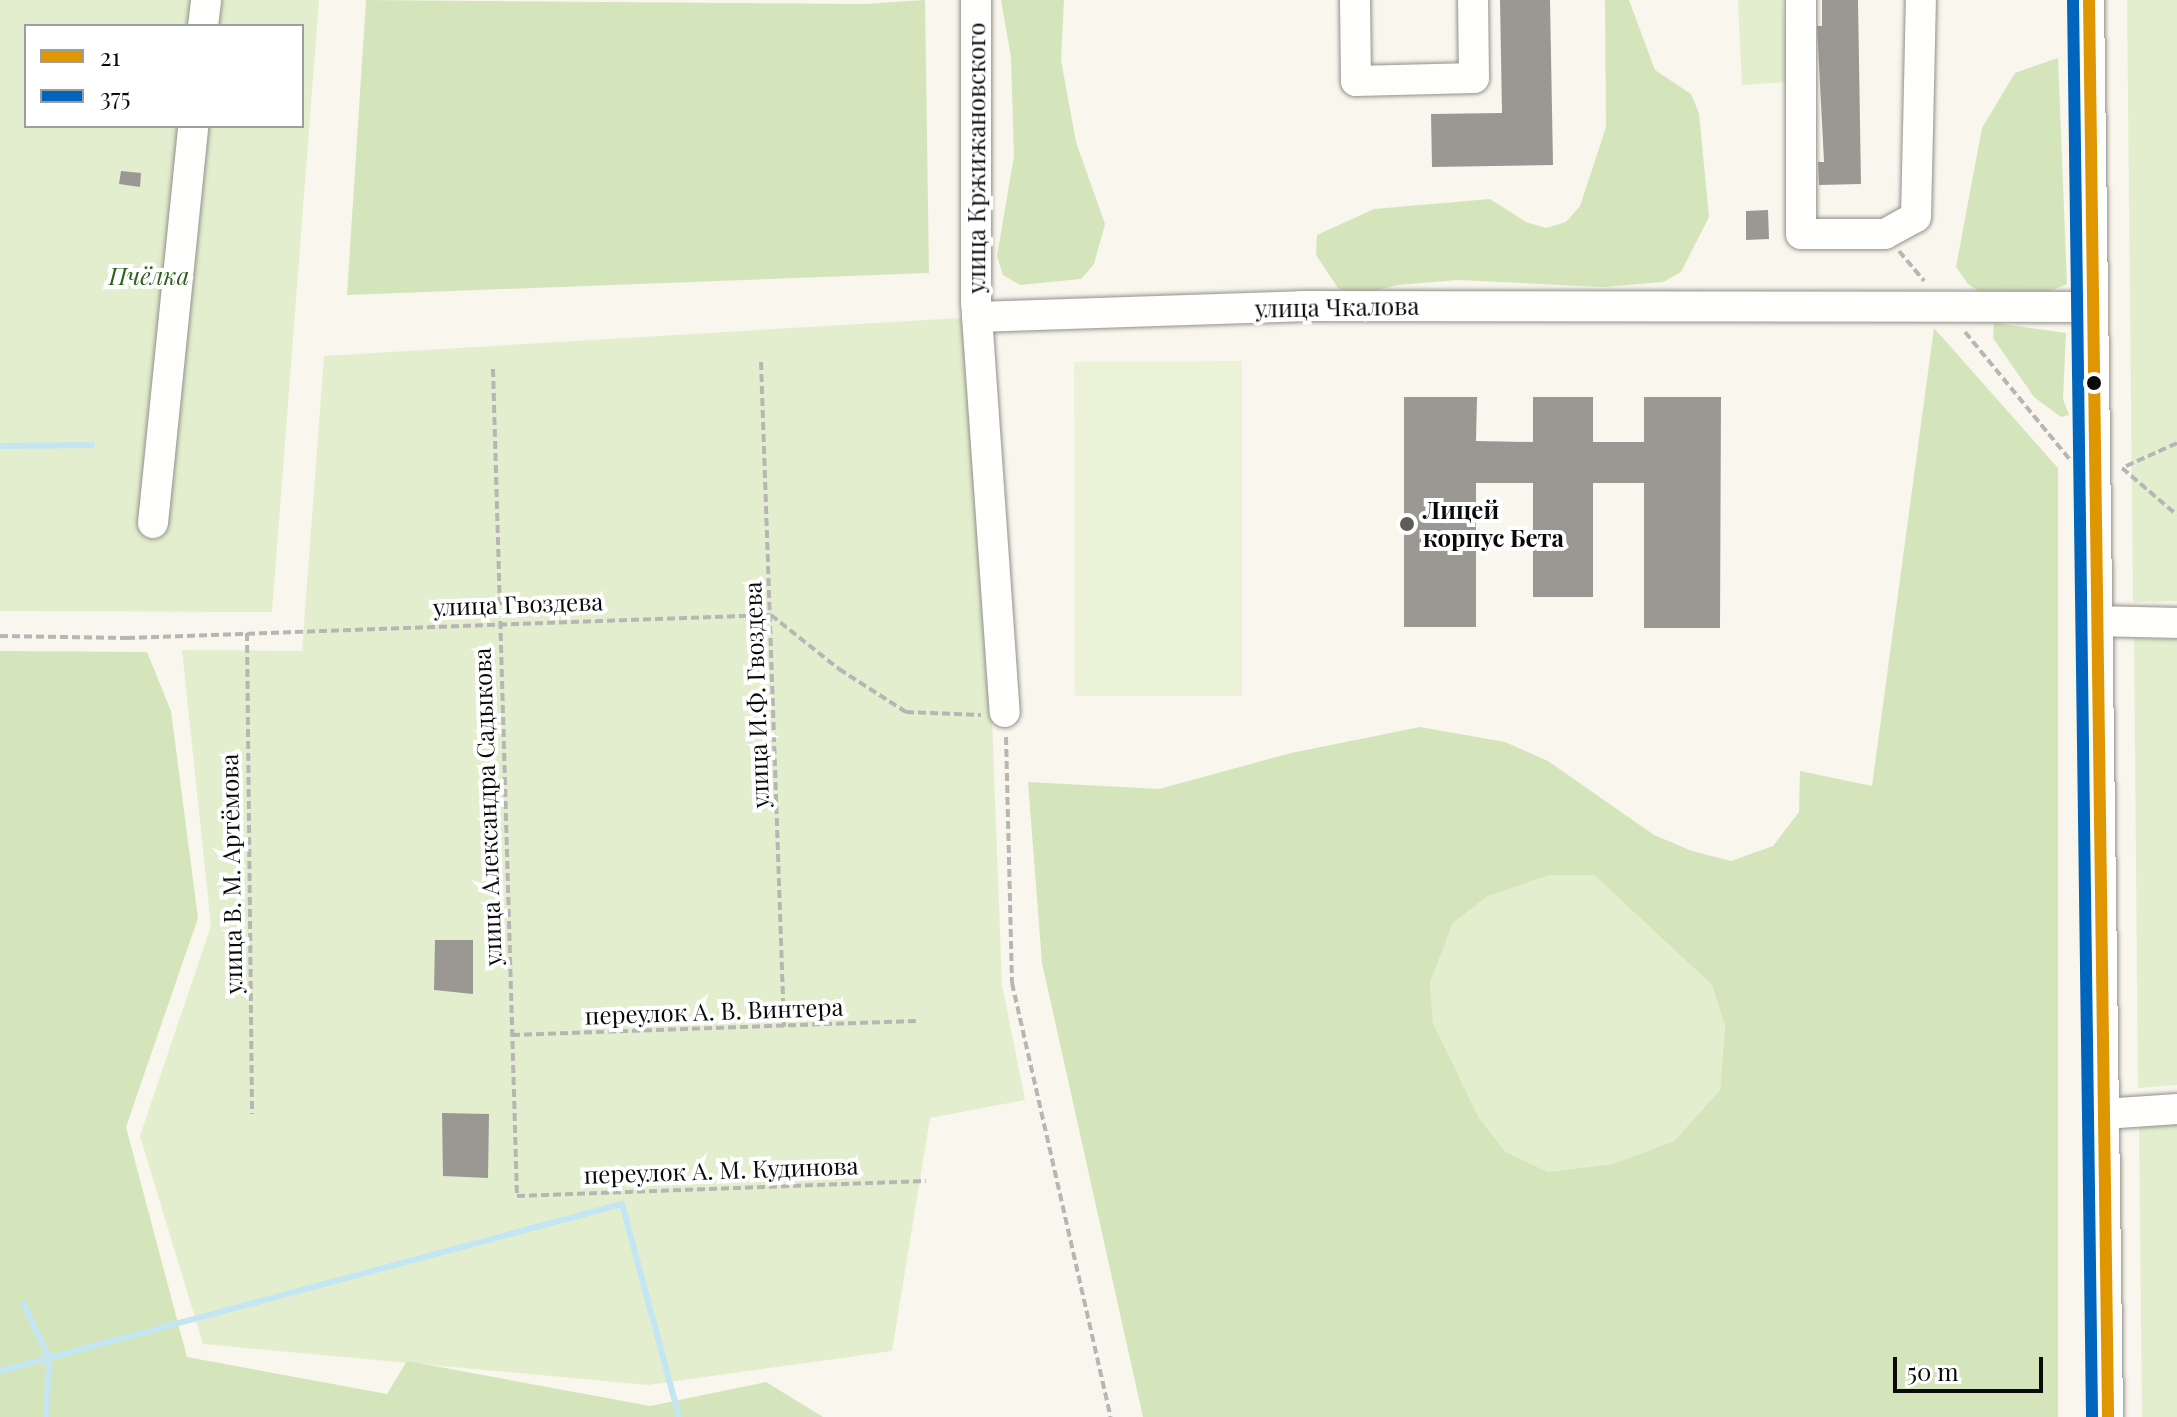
<!DOCTYPE html>
<meta charset="utf-8">
<style>
body{margin:0}
#map{position:relative;width:2177px;height:1417px;overflow:hidden;background:#f9f6ed;font-family:"Playfair Display",serif}
div>[style]{position:absolute}
.green>*{inset:0;background:#e3eece}
.forest>*{inset:0;background:#d4e5bc}
.pitch>*{inset:0;background:#ecf2d7}
.stream>*{height:6px;margin:-3px;padding:0 3px;transform-origin:3px;border-radius:3px;background:#c4e5f2}
.building>*{inset:0;background:#9b9894}
.path>*{height:4px;margin-top:-2px;transform-origin:0;background:repeating-linear-gradient(90deg,#b7b6b5 0 8px,transparent 0 12px)}
.roads{filter:drop-shadow(0 0 2px #92908c) drop-shadow(0 0 2px #92908c)}
.minor>*{height:30px;margin:-15px;padding:0 15px;transform-origin:15px;border-radius:15px;background:#fefefc}
.bus-1>*{height:12px;margin:-6px;padding:0 6px;transform-origin:6px;border-radius:6px;background:#df9601}
.bus-2>*{height:12px;margin:-6px;padding:0 6px;transform-origin:6px;border-radius:6px;background:#0065bd}
.dots>*{width:22px;height:22px;translate:-50% -50%;box-sizing:border-box;border:4px solid #fff;border-radius:50%}
span{translate:-50% -50%;white-space:nowrap;text-align:center;line-height:1.15;-webkit-text-stroke:8px #fff;paint-order:stroke}
.street-label{font-size:24px;color:#0a0a0a}
.park-label{font-size:24px;color:#2f5f1d;font-style:italic}
.poi-label{font-size:24px;color:#0a0a0a;font-weight:700}
.left{translate:0 -50%;text-align:left}
.legend{position:absolute;left:24px;top:24px;width:280px;height:104px;box-sizing:border-box;background:#fff;border:2px solid #9d9d9d;margin:0;padding:10px 14px;list-style:none;font-size:24px;color:#0a0a0a}
.legend li{display:flex;align-items:center;gap:16px;height:40px}
.legend b{width:40px;border:2px solid #9d9d9d}
.scale{position:absolute;left:1893px;top:1357px;width:150px;height:36px;box-sizing:border-box;border:4px solid #0a0a0a;border-top:0;padding-left:10px;font-size:24px;line-height:28px;white-space:nowrap;color:#0a0a0a;-webkit-text-stroke:6px #fff;paint-order:stroke}
</style>
<div id="map">
<div class="green">
<i style="clip-path:polygon(evenodd,0 0,319px 0,272px 612px,0 611px,0 0,26px 26px,302px 26px,302px 126px,26px 126px,26px 26px)"></i>
<i style="clip-path:polygon(1738px 0,1783px 0,1787px 82px,1742px 85px)"></i>
<i style="clip-path:polygon(2127px 0,2177px 0,2177px 601px,2133px 602px)"></i>
<i style="clip-path:polygon(977px 317px,1002px 985px,1025px 1100px,930px 1118px,892px 1351px,648px 1385px,203px 1344px,140px 1136px,211px 926px,182px 650px,302px 651px,324px 356px)"></i>
<i style="clip-path:polygon(2134px 638px,2177px 639px,2177px 1085px,2138px 1088px)"></i>
<i style="clip-path:polygon(1550px 875px,1594px 875px,1712px 985px,1725px 1026px,1720px 1090px,1674px 1141px,1613px 1164px,1548px 1172px,1506px 1152px,1479px 1118px,1433px 1023px,1430px 983px,1453px 923px,1488px 896px)"></i>
<i style="clip-path:polygon(2139px 1122px,2177px 1122px,2177px 1417px,2142px 1417px)"></i>
</div>
<div class="forest">
<i style="clip-path:polygon(366px 0,864px 4px,925px 0,929px 273px,347px 295px)"></i>
<i style="clip-path:polygon(1001px 0,1064px 0,1061px 60px,1076px 142px,1105px 224px,1094px 264px,1081px 279px,1020px 285px,1003px 275px,997px 256px,1014px 156px,1011px 57px)"></i>
<i style="clip-path:polygon(1605px 0,1629px 0,1655px 70px,1691px 94px,1699px 113px,1709px 217px,1681px 272px,1663px 282px,1603px 287px,1458px 280px,1398px 285px,1357px 295px,1338px 288px,1316px 255px,1317px 235px,1374px 209px,1490px 199px,1526px 222px,1546px 228px,1566px 222px,1580px 206px,1606px 127px)"></i>
<i style="clip-path:polygon(2058px 58px,2067px 284px,2048px 292px,1986px 296px,1968px 284px,1956px 267px,1982px 128px,2015px 73px)"></i>
<i style="clip-path:polygon(1994px 323px,2066px 333px,2063px 399px,2069px 415px,2061px 417px,2034px 397px,1993px 338px)"></i>
<i style="clip-path:polygon(evenodd,1934px 328px,2058px 468px,2058px 1417px,1143px 1417px,1042px 963px,1028px 782px,1159px 789px,1291px 753px,1420px 727px,1505px 742px,1548px 761px,1654px 835px,1692px 851px,1731px 861px,1773px 846px,1799px 812px,1800px 771px,1872px 786px,1934px 328px,1550px 875px,1594px 875px,1712px 985px,1725px 1026px,1720px 1090px,1674px 1141px,1613px 1164px,1548px 1172px,1506px 1152px,1479px 1118px,1433px 1023px,1430px 983px,1453px 923px,1488px 896px,1550px 875px)"></i>
<i style="clip-path:polygon(0 651px,147px 652px,171px 711px,198px 918px,126px 1127px,187px 1357px,387px 1394px,407px 1361px,650px 1406px,766px 1382px,823px 1417px,0 1417px)"></i>
</div>
<div class="pitch">
<i style="clip-path:polygon(1242px 361px,1242px 696px,1075px 696px,1074px 362px)"></i>
</div>
<div class="stream">
<i style="left:0;top:446px;width:92px;rotate:-0.6deg"></i>
<i style="left:23px;top:1303px;width:61px;rotate:64.7deg"></i>
<i style="left:49px;top:1358px;width:59px;rotate:92.9deg"></i>
<i style="left:0;top:1371px;width:644px;rotate:-15.03deg"></i>
<i style="left:622px;top:1204px;width:220px;rotate:75deg"></i>
</div>
<div class="building">
<i style="clip-path:polygon(1500px 0,1550px 0,1553px 165px,1432px 167px,1431px 114px,1502px 113px)"></i>
<i style="clip-path:polygon(1822px 0,1858px 0,1861px 184px,1819px 185px,1818px 162px,1824px 162px,1817px 26px,1822px 26px)"></i>
<i style="clip-path:polygon(121px 171px,141px 173px,140px 187px,119px 184px)"></i>
<i style="clip-path:polygon(1768px 210px,1769px 239px,1746px 240px,1746px 211px)"></i>
<i style="clip-path:polygon(1404px 397px,1477px 397px,1476px 441px,1533px 442px,1533px 397px,1593px 397px,1593px 442px,1644px 442px,1644px 397px,1721px 397px,1720px 628px,1644px 628px,1644px 483px,1593px 483px,1593px 597px,1533px 597px,1533px 483px,1476px 483px,1476px 627px,1404px 627px)"></i>
<i style="clip-path:polygon(435px 940px,473px 940px,473px 994px,434px 990px)"></i>
<i style="clip-path:polygon(442px 1113px,489px 1114px,488px 1178px,443px 1176px)"></i>
</div>
<div class="path">
<i style="left:1899px;top:251px;width:39px;rotate:50deg"></i>
<i style="left:1965px;top:332px;width:167px;rotate:50.6deg"></i>
<i style="left:761px;top:362px;width:665px;rotate:88.02deg"></i>
<i style="left:493px;top:369px;width:827px;rotate:88.34deg"></i>
<i style="left:517px;top:1196px;width:409px;rotate:-2.1deg"></i>
<i style="left:2177px;top:443px;width:60px;rotate:155.6deg"></i>
<i style="left:2122px;top:468px;width:72px;rotate:40.5deg"></i>
<i style="left:247px;top:633px;width:481px;rotate:89.4deg"></i>
<i style="left:0;top:636px;width:127px;rotate:0.9deg"></i>
<i style="left:127px;top:638px;width:644px;rotate:-2.05deg"></i>
<i style="left:771px;top:615px;width:87px;rotate:38.5deg"></i>
<i style="left:839px;top:669px;width:80px;rotate:32.7deg"></i>
<i style="left:906px;top:712px;width:75px;rotate:2.3deg"></i>
<i style="left:1006px;top:737px;width:246px;rotate:88.6deg"></i>
<i style="left:1012px;top:983px;width:445px;rotate:77.2deg"></i>
<i style="left:512px;top:1035px;width:404px;rotate:-2deg"></i>
</div>
<div class="roads">
<div class="minor">
<i style="left:976px;top:0;width:302px;rotate:90deg"></i>
<i style="left:976px;top:302px;width:411px;rotate:86deg"></i>
<i style="left:1355px;top:0;width:81px;rotate:89.3deg"></i>
<i style="left:1356px;top:81px;width:118px;rotate:-1.5deg"></i>
<i style="left:1474px;top:78px;width:78px;rotate:-90.7deg"></i>
<i style="left:1801px;top:0;width:234px;rotate:90deg"></i>
<i style="left:1801px;top:234px;width:84px"></i>
<i style="left:1885px;top:234px;width:35px;rotate:-29deg"></i>
<i style="left:1916px;top:217px;width:217px;rotate:-88.7deg"></i>
<i style="left:2089px;top:0;width:1417px;rotate:89.23deg"></i>
<i style="left:203px;top:26px;width:26px;rotate:-83deg"></i>
<i style="left:977px;top:317px;width:324px;rotate:-1.9deg"></i>
<i style="left:1301px;top:306px;width:792px;rotate:0.07deg"></i>
<i style="left:153px;top:523px;width:399px;rotate:-84.2deg"></i>
<i style="left:2097px;top:621px;width:80px;rotate:1.4deg"></i>
<i style="left:2104px;top:1114px;width:73px;rotate:-3.9deg"></i>
</div>
</div>
<div class="bus-1">
<i style="left:2089px;top:0;width:1417px;rotate:89.23deg"></i>
</div>
<div class="bus-2">
<i style="left:2073px;top:0;width:1417px;rotate:89.23deg"></i>
</div>
<div class="dots">
<i style="left:2094px;top:383px;background:#0a0a0a"></i>
<i style="left:1407px;top:524px;background:#5e5d59"></i>
</div>
<div class="street-label">
<span style="left:976px;top:158px;rotate:-90deg">улица Кржижановского</span>
<span style="left:1337px;top:307px;rotate:-1deg">улица Чкалова</span>
<span style="left:518px;top:604px;rotate:-2deg">улица Гвоздева</span>
<span style="left:756px;top:695px;rotate:-92deg">улица И.Ф. Гвоздева</span>
<span style="left:487px;top:807px;rotate:-92deg">улица Александра Садыкова</span>
<span style="left:231px;top:874px;rotate:-91deg">улица В. М. Артёмова</span>
<span style="left:714px;top:1011px;rotate:-2deg">переулок А. В. Винтера</span>
<span style="left:721px;top:1170px;rotate:-2deg">переулок А. М. Кудинова</span>
</div>
<div class="park-label">
<span style="left:149px;top:276px">Пчёлка</span>
</div>
<div class="poi-label">
<span class="left" style="left:1423px;top:524px">Лицей<br>корпус Бета</span>
</div>
<ul class="legend">
<li><b style="height:10px;background:#df9601"></b>21</li>
<li><b style="height:10px;background:#0065bd"></b>375</li>
</ul>
<div class="scale">50 m</div>
</div>
